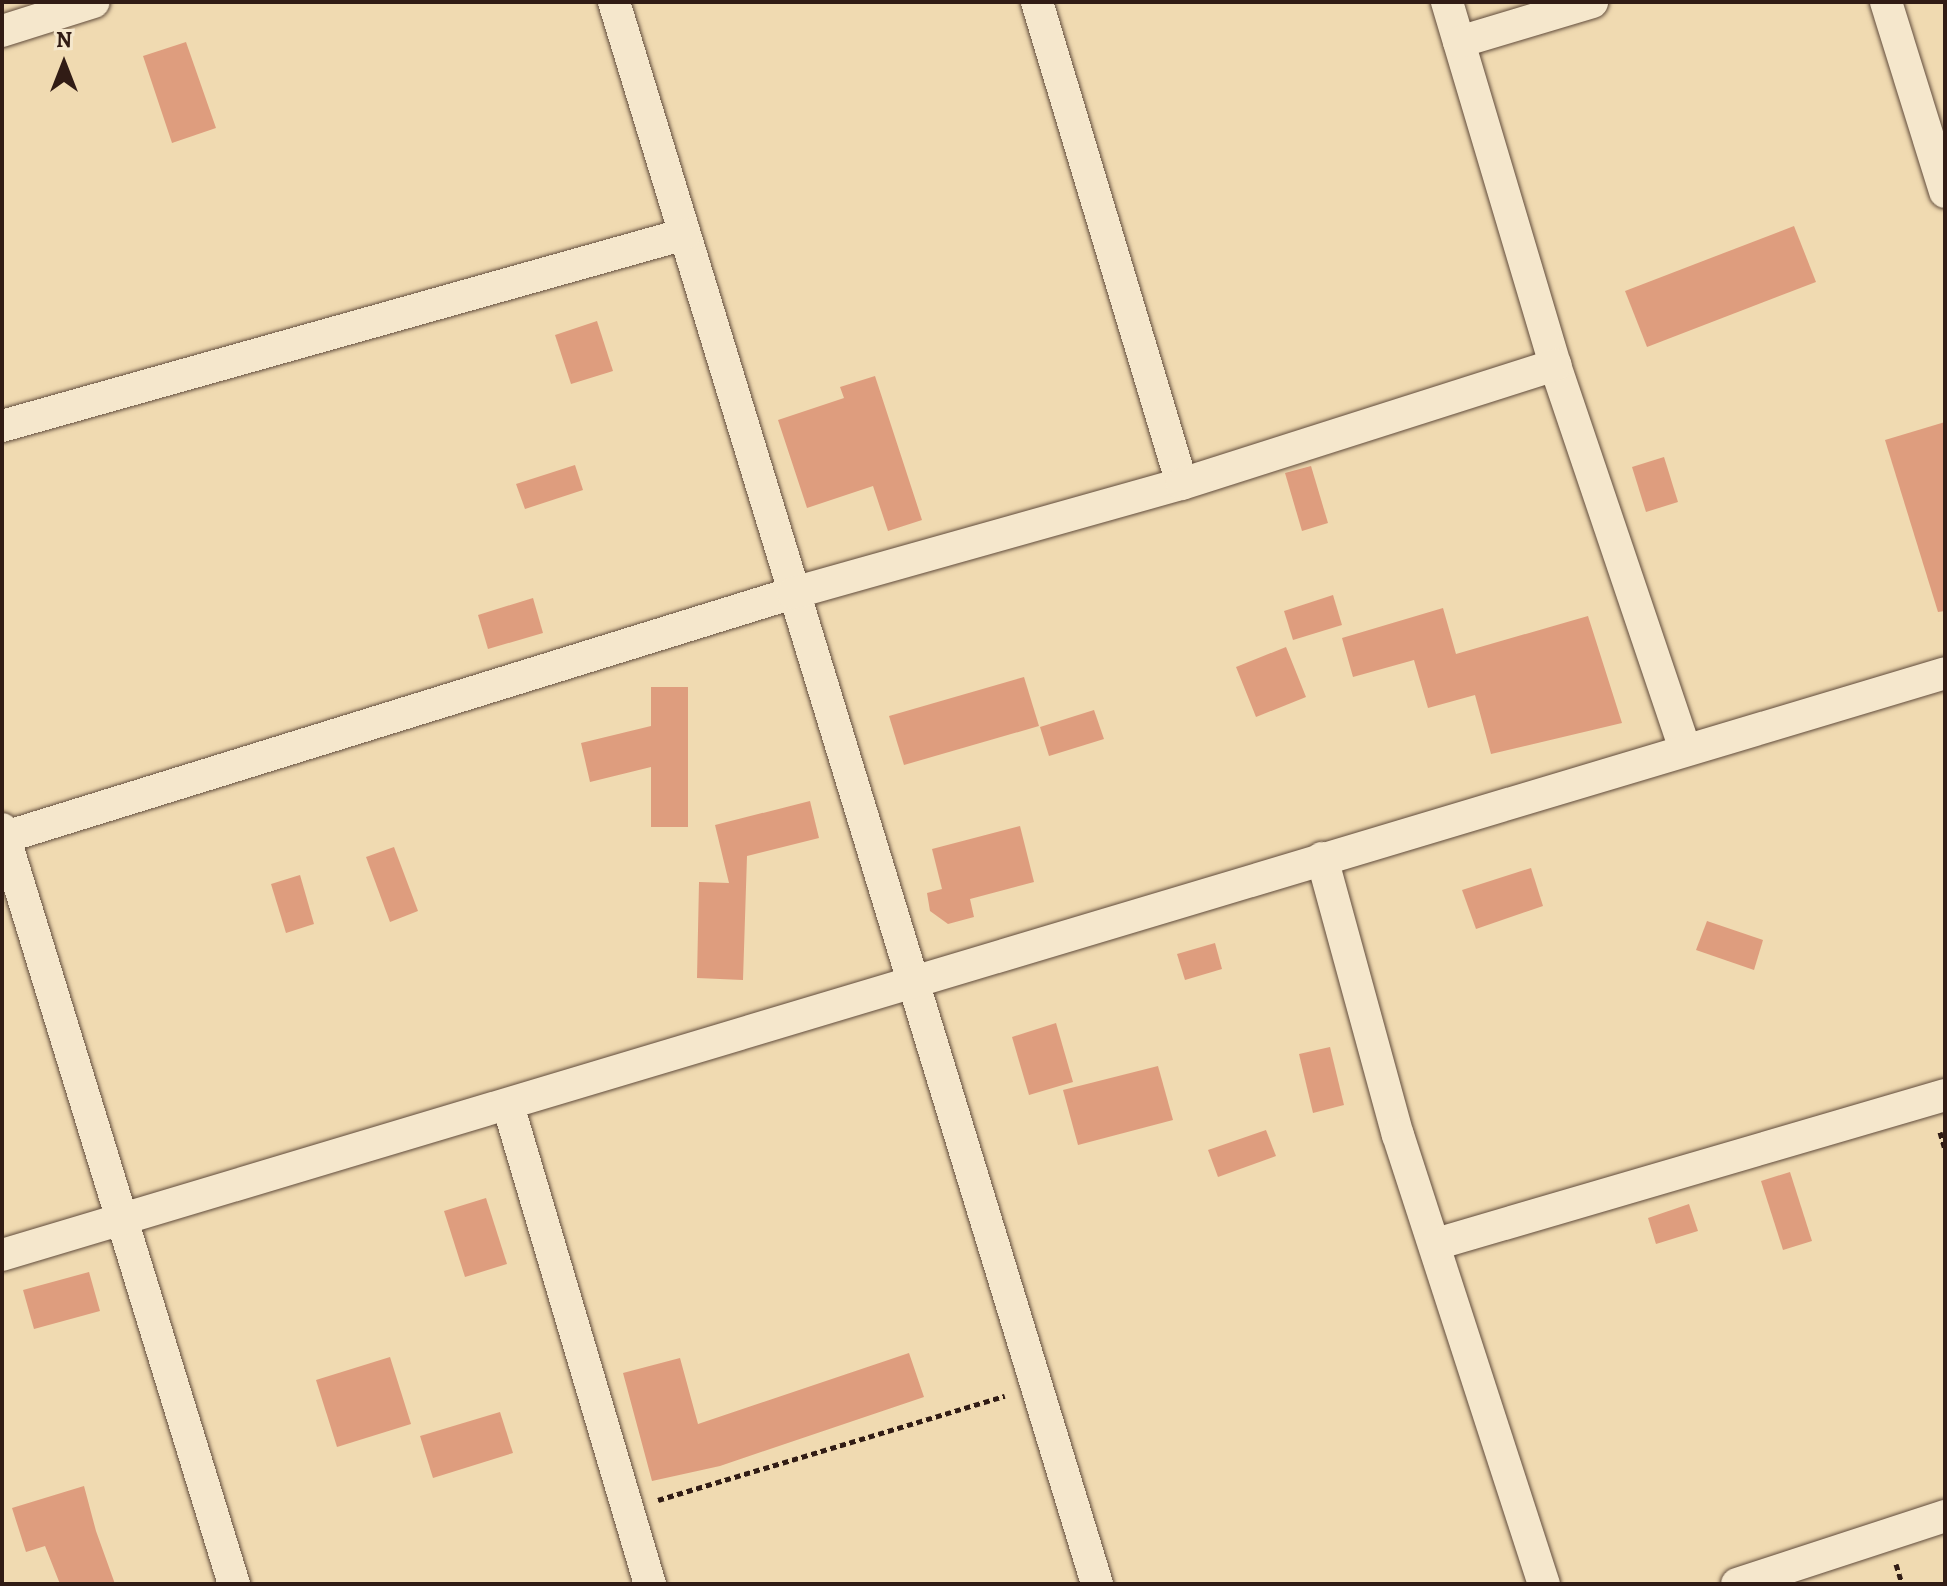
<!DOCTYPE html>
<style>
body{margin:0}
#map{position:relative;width:1947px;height:1586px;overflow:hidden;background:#f0dab1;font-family:Alegreya,serif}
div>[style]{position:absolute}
.building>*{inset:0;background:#de9d7e}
.path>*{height:5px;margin-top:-2.5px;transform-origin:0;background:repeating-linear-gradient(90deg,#311c15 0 6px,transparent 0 10px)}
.roads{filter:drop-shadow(0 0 2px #614c3c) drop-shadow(0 0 2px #614c3c)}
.minor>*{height:32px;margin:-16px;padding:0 16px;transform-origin:16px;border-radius:16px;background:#f5e7cc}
span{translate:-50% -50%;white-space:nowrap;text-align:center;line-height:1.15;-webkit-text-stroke:8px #f5e7cc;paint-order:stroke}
.frame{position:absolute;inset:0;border:4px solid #311c15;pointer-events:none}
.north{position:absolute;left:24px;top:24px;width:80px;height:80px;-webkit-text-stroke:6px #f5e7cc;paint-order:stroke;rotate:0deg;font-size:22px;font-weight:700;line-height:32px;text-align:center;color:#311c15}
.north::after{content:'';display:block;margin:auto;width:28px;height:36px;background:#311c15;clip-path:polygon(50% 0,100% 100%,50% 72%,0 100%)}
</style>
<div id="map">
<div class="building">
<i style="clip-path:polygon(186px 42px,216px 128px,172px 143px,143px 56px)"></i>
<i style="clip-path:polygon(1794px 226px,1816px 282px,1647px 347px,1625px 291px)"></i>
<i style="clip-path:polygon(597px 321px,613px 371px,571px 384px,555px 335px)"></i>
<i style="clip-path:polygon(875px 376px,922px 520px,888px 531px,873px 486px,807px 508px,778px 420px,844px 398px,840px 387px)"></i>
<i style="clip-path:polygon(1945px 422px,1945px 611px,1938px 612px,1885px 440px)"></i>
<i style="clip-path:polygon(1664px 457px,1678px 502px,1646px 512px,1632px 467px)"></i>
<i style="clip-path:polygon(575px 465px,583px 490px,525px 509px,516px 484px)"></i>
<i style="clip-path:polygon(1311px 466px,1328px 523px,1302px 531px,1285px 473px)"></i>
<i style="clip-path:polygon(1333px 595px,1342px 625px,1293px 640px,1284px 611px)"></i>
<i style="clip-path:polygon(533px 598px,543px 633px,488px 649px,478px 615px)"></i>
<i style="clip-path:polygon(1443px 608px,1456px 654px,1588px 616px,1622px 723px,1491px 754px,1475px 695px,1428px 708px,1414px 660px,1353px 677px,1342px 638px)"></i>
<i style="clip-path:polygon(1286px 647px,1306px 697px,1256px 717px,1236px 667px)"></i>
<i style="clip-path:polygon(1024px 677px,1039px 726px,904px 765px,889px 716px)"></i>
<i style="clip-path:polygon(651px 687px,688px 687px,688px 827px,651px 827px,651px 767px,590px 782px,581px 743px,651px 726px)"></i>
<i style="clip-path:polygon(1094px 710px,1104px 739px,1049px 756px,1040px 727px)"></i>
<i style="clip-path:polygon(810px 801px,819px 838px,747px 856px,743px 980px,697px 978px,699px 882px,729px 883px,715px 825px)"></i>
<i style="clip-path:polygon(1020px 826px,1034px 882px,970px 899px,974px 917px,948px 924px,930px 911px,927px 893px,942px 889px,932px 849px)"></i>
<i style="clip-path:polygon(394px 847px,418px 911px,390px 922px,366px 857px)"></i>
<i style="clip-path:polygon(1531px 868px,1543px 906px,1476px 929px,1462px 890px)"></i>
<i style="clip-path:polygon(300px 875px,314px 924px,286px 933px,271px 884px)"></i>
<i style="clip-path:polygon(1707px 921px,1763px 940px,1754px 970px,1696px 950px)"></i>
<i style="clip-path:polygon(1215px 943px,1222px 969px,1185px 980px,1177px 954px)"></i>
<i style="clip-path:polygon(1056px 1023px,1073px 1082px,1029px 1095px,1012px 1037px)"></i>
<i style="clip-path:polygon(1330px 1047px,1344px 1105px,1313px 1113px,1299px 1054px)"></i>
<i style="clip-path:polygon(1158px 1066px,1173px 1120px,1078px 1145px,1063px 1090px)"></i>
<i style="clip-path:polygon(1266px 1130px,1276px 1156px,1218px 1177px,1208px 1150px)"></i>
<i style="clip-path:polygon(1790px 1172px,1812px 1241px,1783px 1250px,1761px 1181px)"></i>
<i style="clip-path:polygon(486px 1198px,507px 1264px,465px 1277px,444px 1211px)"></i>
<i style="clip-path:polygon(1689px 1204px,1698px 1231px,1656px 1244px,1648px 1218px)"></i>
<i style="clip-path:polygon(89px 1272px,100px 1311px,34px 1329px,23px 1290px)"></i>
<i style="clip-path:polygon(909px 1353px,924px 1397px,720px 1466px,652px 1481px,623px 1373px,680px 1358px,698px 1424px)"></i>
<i style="clip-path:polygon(390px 1357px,411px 1424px,337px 1447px,316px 1380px)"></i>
<i style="clip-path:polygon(500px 1412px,513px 1453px,433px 1478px,420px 1436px)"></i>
<i style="clip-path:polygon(84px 1486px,96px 1531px,115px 1584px,60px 1584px,45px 1546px,26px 1552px,12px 1508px)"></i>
</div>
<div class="path">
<i style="left:1940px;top:1132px;width:19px;rotate:74deg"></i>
<i style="left:658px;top:1500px;width:362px;rotate:-16.7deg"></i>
<i style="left:1896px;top:1564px;width:21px;rotate:73deg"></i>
</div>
<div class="roads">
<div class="minor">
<i style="left:614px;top:2px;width:1654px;rotate:73.02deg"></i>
<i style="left:1037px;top:2px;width:503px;rotate:73.26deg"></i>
<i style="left:1447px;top:2px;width:379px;rotate:73.4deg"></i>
<i style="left:1555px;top:365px;width:405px;rotate:71.3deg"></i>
<i style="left:1886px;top:2px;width:199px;rotate:72.7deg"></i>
<i style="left:2px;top:31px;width:96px;rotate:-17.5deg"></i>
<i style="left:1459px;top:42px;width:139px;rotate:-16.7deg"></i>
<i style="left:2px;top:426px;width:709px;rotate:-15.7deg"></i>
<i style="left:2px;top:829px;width:790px;rotate:72.92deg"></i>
<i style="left:2px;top:838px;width:828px;rotate:-17.21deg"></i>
<i style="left:793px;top:593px;width:404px;rotate:-15.7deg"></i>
<i style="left:1182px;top:484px;width:392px;rotate:-17.7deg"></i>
<i style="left:1322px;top:858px;width:287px;rotate:74.7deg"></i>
<i style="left:1398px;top:1135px;width:472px;rotate:72deg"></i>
<i style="left:508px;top:1105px;width:500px;rotate:73.5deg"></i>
<i style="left:1436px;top:1244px;width:530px;rotate:-16.32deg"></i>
<i style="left:2px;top:1255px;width:2028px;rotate:-16.67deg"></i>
<i style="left:1737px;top:1584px;width:219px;rotate:-18.1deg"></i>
</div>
</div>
<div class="frame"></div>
<div class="north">N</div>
</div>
